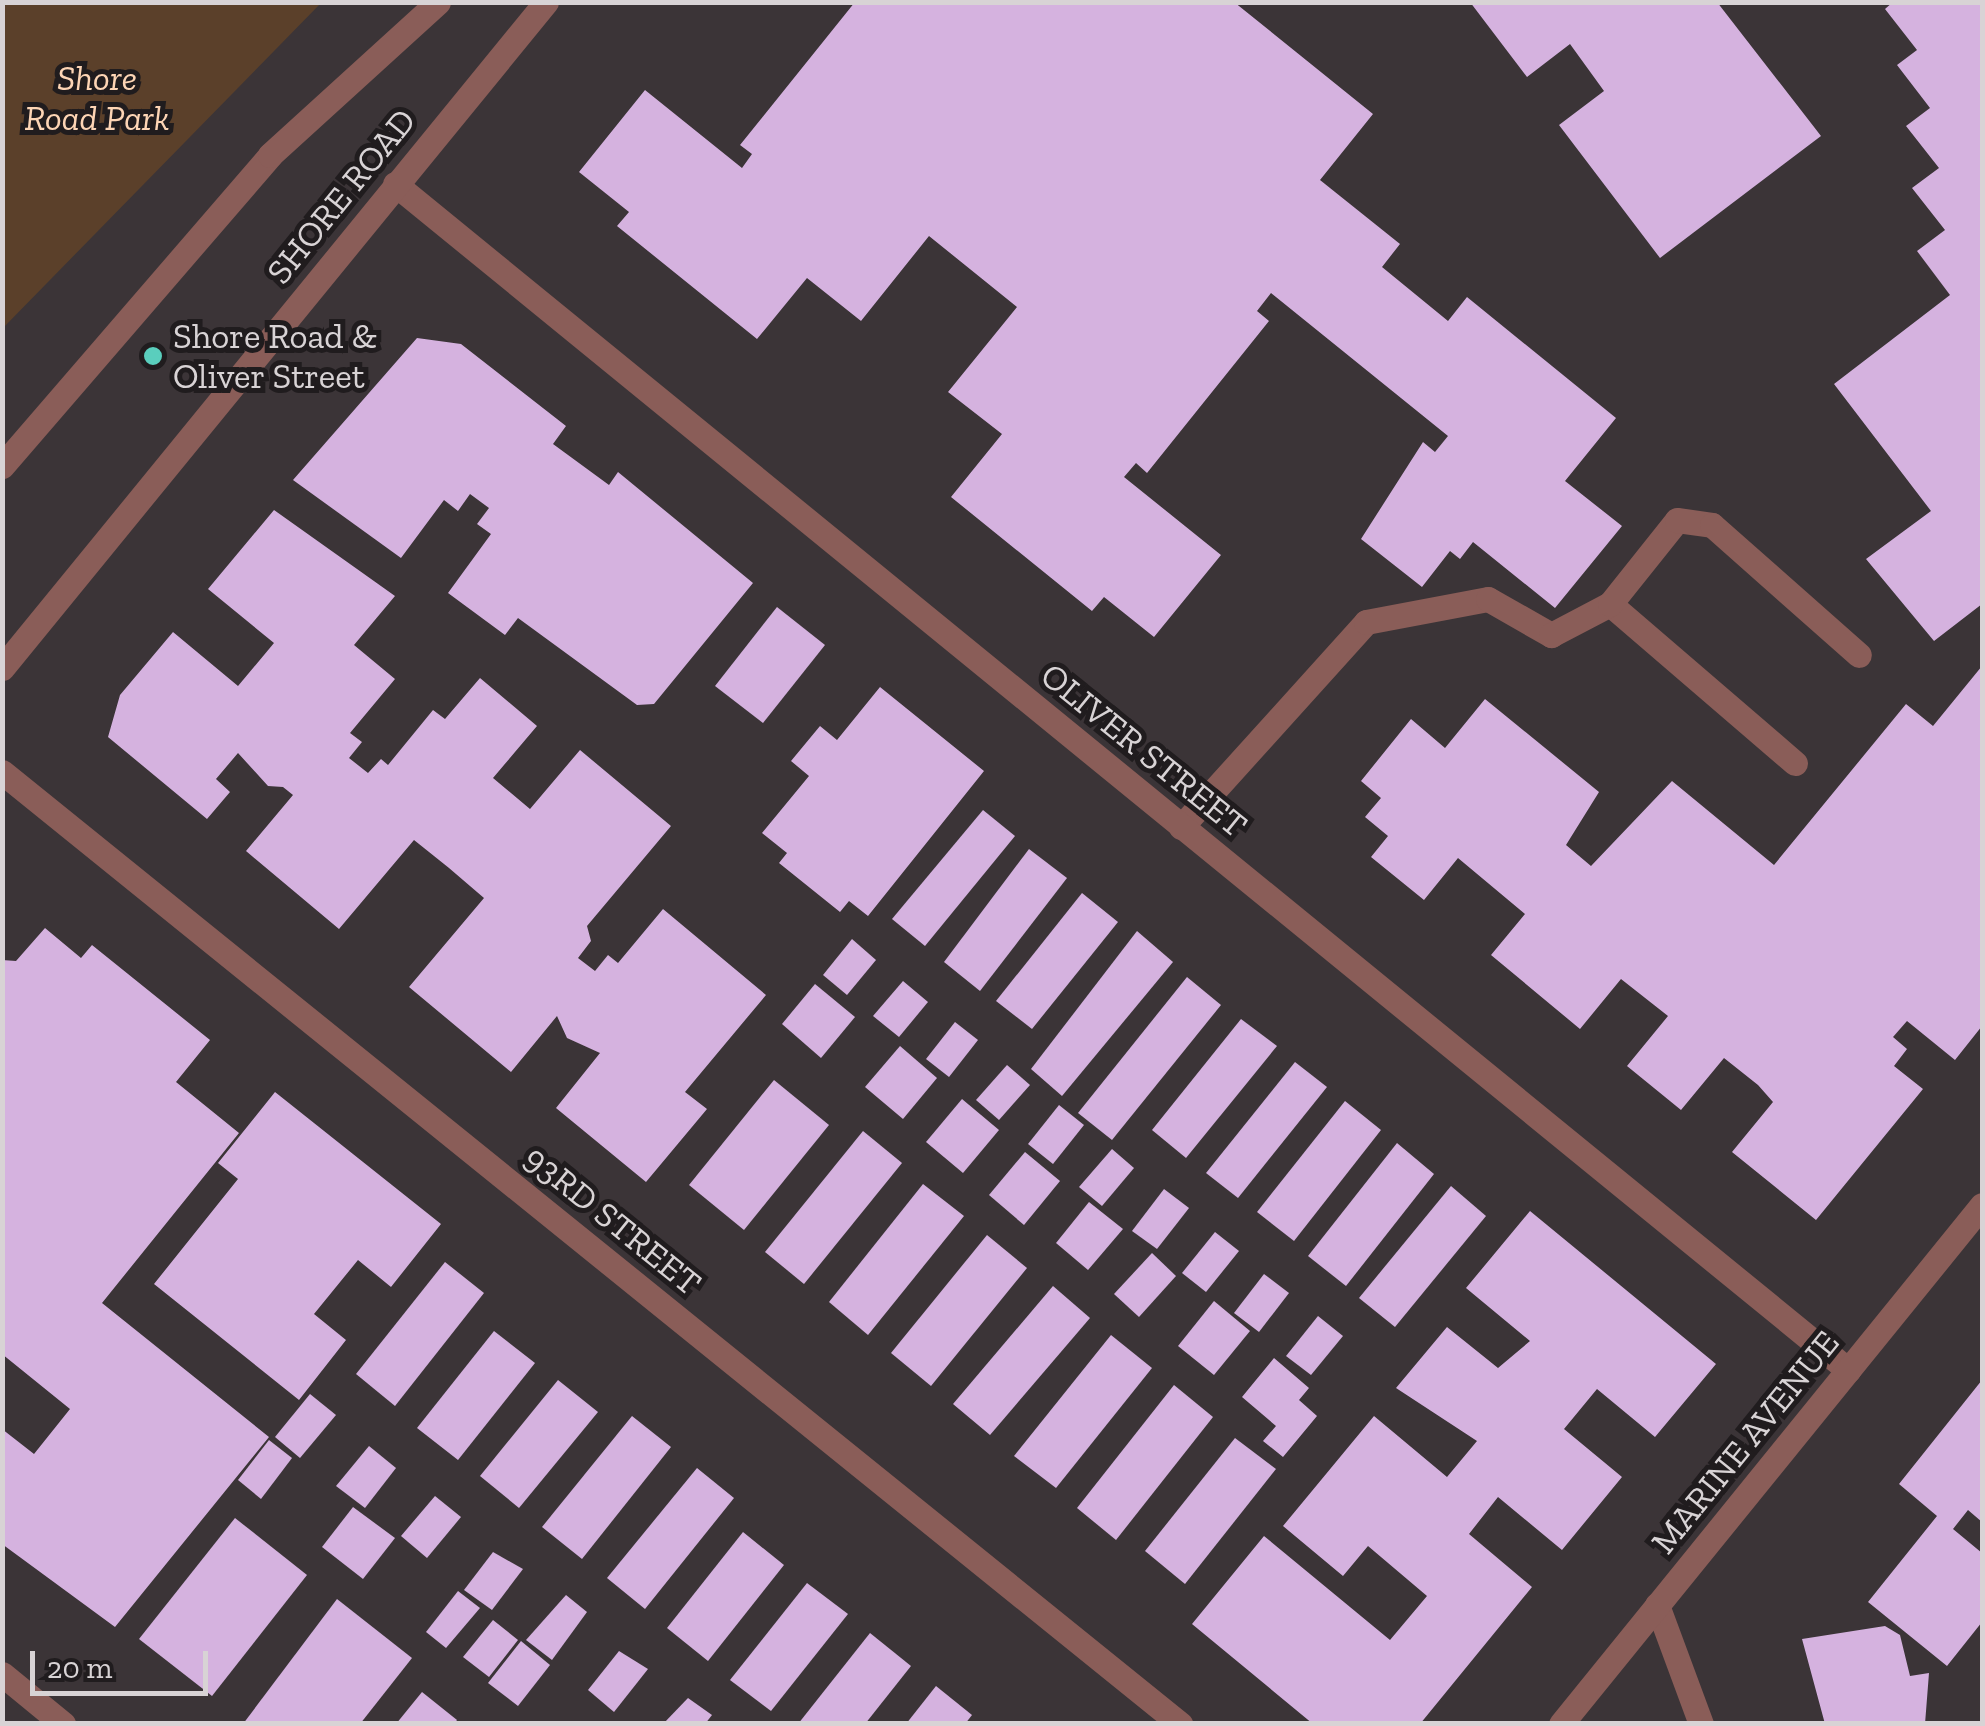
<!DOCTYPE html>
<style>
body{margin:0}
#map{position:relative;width:1985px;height:1726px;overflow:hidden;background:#3b3437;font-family:"Zilla Slab",serif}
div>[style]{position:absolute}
.green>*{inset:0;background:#5b402a}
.building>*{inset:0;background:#d5b2df}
.service>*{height:25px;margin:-12.5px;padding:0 12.5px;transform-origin:12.5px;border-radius:12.5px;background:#8a5d58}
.minor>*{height:25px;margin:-12.5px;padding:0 12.5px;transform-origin:12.5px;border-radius:12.5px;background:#8a5d58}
.tertiary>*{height:25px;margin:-12.5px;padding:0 12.5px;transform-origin:12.5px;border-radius:12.5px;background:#8a5d58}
.dots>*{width:28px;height:28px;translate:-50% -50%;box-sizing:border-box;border:5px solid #201c1e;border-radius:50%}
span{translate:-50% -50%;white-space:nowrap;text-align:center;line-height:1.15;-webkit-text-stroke:10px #201c1e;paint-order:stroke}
.park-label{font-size:35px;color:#fdd5b5;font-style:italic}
.street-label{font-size:35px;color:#d8d3d5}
.poi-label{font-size:35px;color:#d8d3d5}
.left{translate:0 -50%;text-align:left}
.frame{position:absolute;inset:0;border:5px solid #d8d3d5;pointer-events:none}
.scale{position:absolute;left:30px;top:1651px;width:178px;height:45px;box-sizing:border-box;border:5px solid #d8d3d5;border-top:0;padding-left:12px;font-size:30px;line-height:35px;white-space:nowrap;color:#d8d3d5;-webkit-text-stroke:8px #201c1e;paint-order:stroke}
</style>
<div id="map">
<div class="green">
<i style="clip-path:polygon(3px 2px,321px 3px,3px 328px,2px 3px)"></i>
</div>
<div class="building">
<i style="clip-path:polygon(855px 2px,1234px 2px,1373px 114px,1320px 180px,1400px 244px,1382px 267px,1448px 321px,1467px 297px,1616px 418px,1565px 481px,1622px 526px,1555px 608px,1473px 542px,1460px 559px,1450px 551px,1422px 587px,1361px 539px,1423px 442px,1435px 452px,1448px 436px,1271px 293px,1257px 311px,1269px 321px,1147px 473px,1136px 463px,1124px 477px,1221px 555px,1154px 637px,1104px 597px,1092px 611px,951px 497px,1002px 434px,948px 392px,1017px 307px,929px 236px,861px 321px,807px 278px,757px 339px,617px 226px,629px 212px,579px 172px,645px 90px,742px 168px,752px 154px,740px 145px)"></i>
<i style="clip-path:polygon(1470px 2px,1717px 2px,1821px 136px,1660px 258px,1559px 125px,1604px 91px,1570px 44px,1527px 77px)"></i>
<i style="clip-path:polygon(1893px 2px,1982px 2px,1982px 604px,1934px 641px,1866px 559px,1931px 511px,1834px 384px,1950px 295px,1917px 251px,1945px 230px,1912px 188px,1939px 168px,1906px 126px,1930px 108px,1897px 65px,1917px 50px,1885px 9px)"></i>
<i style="clip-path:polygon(417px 338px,461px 344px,566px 426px,553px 444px,609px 485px,618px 472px,753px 583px,654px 704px,637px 705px,518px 618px,505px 635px,448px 593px,491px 534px,477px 524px,489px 508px,470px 494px,458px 511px,444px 500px,401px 558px,293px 480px)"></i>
<i style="clip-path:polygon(274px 510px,395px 596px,354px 645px,395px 679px,350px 733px,362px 742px,349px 758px,368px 773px,381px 759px,388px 765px,433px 710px,445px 719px,480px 678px,537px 726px,493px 778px,530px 809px,580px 750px,671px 826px,587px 926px,591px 941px,578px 958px,595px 971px,608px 955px,618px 963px,663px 909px,766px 995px,685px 1092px,707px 1109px,646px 1182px,556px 1108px,600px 1053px,567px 1038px,557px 1016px,511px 1072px,409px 987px,484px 898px,449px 868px,414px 840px,339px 929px,246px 851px,293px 795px,283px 787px,268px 786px,238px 753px,216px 779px,230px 792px,207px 819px,108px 737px,120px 695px,173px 632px,238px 686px,274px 643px,208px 589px)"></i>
<i style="clip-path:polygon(777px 607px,825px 645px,763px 723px,715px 686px)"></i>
<i style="clip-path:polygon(1982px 666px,1982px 1026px,1955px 1060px,1907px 1021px,1893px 1037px,1907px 1049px,1894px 1066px,1923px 1089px,1816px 1220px,1732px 1152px,1773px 1102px,1758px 1085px,1724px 1058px,1681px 1110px,1627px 1066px,1668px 1016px,1621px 979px,1580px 1029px,1491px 955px,1525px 914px,1458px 858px,1424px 900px,1371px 857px,1388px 836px,1365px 817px,1381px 798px,1361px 781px,1411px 719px,1445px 748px,1485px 699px,1599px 792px,1566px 845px,1591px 866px,1672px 781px,1774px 865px,1906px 704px,1933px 726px)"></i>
<i style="clip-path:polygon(880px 687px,984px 771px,868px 916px,849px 901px,840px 912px,779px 863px,787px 853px,762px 833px,809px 776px,791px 761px,820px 726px,837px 740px)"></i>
<i style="clip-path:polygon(983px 810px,1015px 836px,925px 946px,892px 919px)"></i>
<i style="clip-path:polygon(1029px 849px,1067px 878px,980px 991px,944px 962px)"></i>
<i style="clip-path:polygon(1082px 893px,1118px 922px,1032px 1029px,996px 1001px)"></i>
<i style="clip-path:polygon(45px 928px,81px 958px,92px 945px,210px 1040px,176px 1082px,239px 1133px,102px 1303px,269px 1437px,115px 1627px,2px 1544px,2px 1429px,34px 1454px,70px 1409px,2px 1354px,2px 960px,16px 961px)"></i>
<i style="clip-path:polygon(1137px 931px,1173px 962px,1062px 1096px,1031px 1069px)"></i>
<i style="clip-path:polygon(852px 939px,876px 960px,847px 995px,823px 975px)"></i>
<i style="clip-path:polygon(1187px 977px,1221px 1005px,1112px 1140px,1078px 1113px)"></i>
<i style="clip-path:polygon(903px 981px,928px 1002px,899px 1037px,873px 1016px)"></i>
<i style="clip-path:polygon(815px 984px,855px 1017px,821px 1058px,782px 1024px)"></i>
<i style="clip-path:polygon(1241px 1019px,1277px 1046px,1186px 1158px,1152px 1130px)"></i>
<i style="clip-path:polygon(955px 1022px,978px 1040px,949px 1077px,926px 1059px)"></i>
<i style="clip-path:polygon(900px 1046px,937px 1078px,903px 1119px,865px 1087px)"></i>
<i style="clip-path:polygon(1295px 1062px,1327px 1087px,1238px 1198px,1206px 1173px)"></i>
<i style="clip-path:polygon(1007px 1065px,1030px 1085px,999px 1120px,976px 1100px)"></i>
<i style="clip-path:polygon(774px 1080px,829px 1125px,744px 1230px,689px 1185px)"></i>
<i style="clip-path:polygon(275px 1092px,441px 1224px,391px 1287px,358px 1260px,314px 1314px,346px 1340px,299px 1400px,154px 1284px,238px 1179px,218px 1163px)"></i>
<i style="clip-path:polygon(962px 1099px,999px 1130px,963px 1173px,926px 1142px)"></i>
<i style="clip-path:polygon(1345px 1101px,1381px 1130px,1294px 1241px,1257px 1212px)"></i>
<i style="clip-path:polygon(1059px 1105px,1084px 1125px,1053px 1164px,1028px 1144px)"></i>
<i style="clip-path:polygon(863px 1131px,902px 1163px,804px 1284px,765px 1252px)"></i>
<i style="clip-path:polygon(1397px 1143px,1434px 1174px,1346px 1286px,1308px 1256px)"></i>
<i style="clip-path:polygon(1112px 1149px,1134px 1168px,1102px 1206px,1079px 1187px)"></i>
<i style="clip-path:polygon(1025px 1152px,1060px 1181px,1024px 1225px,989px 1195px)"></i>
<i style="clip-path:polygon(923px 1184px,964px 1216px,868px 1335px,829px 1302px)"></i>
<i style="clip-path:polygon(1451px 1186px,1486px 1216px,1395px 1327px,1359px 1298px)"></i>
<i style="clip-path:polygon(1164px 1189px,1189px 1208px,1157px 1249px,1132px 1231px)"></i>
<i style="clip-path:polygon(1089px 1202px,1123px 1229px,1088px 1270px,1056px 1243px)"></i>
<i style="clip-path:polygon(1530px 1211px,1716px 1364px,1655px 1437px,1597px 1389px,1564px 1429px,1622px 1477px,1562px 1550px,1498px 1497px,1469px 1534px,1532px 1587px,1420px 1724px,1313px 1724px,1192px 1624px,1264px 1536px,1390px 1640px,1427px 1596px,1368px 1546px,1343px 1576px,1283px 1526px,1374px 1416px,1447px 1477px,1477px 1441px,1396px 1388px,1447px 1327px,1498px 1368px,1530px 1341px,1466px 1288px)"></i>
<i style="clip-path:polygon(1215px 1232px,1239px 1251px,1206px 1292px,1182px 1273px)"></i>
<i style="clip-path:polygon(987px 1235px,1027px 1268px,931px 1386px,891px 1353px)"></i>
<i style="clip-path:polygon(1152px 1253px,1176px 1276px,1139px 1317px,1114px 1294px)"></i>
<i style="clip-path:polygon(445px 1262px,484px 1293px,395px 1406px,356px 1374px)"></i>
<i style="clip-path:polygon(1264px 1274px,1289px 1293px,1259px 1332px,1234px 1313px)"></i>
<i style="clip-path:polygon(1053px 1286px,1090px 1318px,990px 1435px,953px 1404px)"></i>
<i style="clip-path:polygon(1214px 1301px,1250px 1331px,1214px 1375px,1178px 1346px)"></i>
<i style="clip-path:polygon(1318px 1316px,1343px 1336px,1311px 1375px,1286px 1356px)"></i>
<i style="clip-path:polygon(494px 1331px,535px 1363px,458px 1460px,417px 1428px)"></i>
<i style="clip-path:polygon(1111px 1335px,1152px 1368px,1056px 1488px,1014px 1456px)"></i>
<i style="clip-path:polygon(1274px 1358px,1309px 1388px,1299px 1400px,1317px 1416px,1283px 1457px,1263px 1441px,1276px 1426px,1242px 1397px)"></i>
<i style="clip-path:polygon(558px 1380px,598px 1412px,519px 1508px,480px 1476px)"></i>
<i style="clip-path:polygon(1982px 1380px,1982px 1522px,1968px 1510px,1953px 1529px,1982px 1553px,1982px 1622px,1947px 1666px,1868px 1602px,1937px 1516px,1899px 1484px)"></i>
<i style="clip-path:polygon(1174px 1385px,1213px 1417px,1116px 1540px,1077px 1508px)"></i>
<i style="clip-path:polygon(310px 1394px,336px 1415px,300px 1458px,275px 1437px)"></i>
<i style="clip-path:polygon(632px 1416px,671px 1447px,582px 1559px,542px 1527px)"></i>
<i style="clip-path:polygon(1235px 1438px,1276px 1469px,1185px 1584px,1145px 1551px)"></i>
<i style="clip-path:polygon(269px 1440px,292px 1458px,261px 1499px,238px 1480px)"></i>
<i style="clip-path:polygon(369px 1446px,396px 1468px,365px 1508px,336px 1486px)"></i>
<i style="clip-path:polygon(697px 1468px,734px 1498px,645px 1609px,607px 1578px)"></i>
<i style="clip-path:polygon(435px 1496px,461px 1517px,427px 1558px,401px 1536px)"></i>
<i style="clip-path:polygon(353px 1507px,395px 1538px,363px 1579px,322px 1547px)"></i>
<i style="clip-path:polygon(235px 1518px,307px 1575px,212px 1696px,139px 1639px)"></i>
<i style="clip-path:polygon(743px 1532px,784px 1565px,708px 1661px,667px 1628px)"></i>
<i style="clip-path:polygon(493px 1552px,523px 1569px,492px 1610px,464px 1590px)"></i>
<i style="clip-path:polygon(807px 1583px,848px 1614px,771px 1711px,730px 1680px)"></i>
<i style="clip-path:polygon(458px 1591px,480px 1608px,446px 1648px,426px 1632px)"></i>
<i style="clip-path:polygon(566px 1595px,587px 1612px,552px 1660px,526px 1640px)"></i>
<i style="clip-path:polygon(337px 1599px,412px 1658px,360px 1724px,243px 1724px)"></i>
<i style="clip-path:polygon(493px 1620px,518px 1640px,489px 1677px,463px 1657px)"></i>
<i style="clip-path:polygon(1885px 1626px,1900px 1635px,1910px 1676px,1929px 1673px,1925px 1724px,1825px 1724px,1802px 1639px)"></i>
<i style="clip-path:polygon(870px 1633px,911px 1666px,865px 1724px,798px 1724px)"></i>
<i style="clip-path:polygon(521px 1641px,550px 1665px,518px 1706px,488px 1683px)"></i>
<i style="clip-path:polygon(619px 1651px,648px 1669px,614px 1712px,588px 1690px)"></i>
<i style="clip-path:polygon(936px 1686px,972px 1715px,965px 1724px,906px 1724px)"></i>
<i style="clip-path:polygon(422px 1692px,457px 1720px,454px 1724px,396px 1724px)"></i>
<i style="clip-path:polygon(688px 1698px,712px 1715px,705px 1724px,663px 1724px)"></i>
</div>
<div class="service">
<i style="left:2px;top:466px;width:411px;rotate:-49.2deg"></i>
<i style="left:270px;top:155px;width:227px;rotate:-42.3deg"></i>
<i style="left:1610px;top:604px;width:244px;rotate:40.7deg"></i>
<i style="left:1181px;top:827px;width:276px;rotate:-47.9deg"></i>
<i style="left:1366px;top:622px;width:124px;rotate:-10.7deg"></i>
<i style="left:1488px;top:599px;width:73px;rotate:29.7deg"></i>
<i style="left:1551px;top:635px;width:67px;rotate:-27.7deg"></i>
<i style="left:1610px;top:604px;width:107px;rotate:-51.4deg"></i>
<i style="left:1677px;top:520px;width:35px;rotate:8deg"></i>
<i style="left:1712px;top:525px;width:196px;rotate:41.5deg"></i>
</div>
<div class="minor">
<i style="left:395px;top:184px;width:1876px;rotate:39.22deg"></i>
<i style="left:2px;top:772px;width:1515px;rotate:38.94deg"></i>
<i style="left:1657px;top:1605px;width:127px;rotate:69.7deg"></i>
<i style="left:2px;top:1674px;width:79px;rotate:39.3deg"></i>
<i style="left:1561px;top:1724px;width:668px;rotate:-50.95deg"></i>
</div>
<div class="tertiary">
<i style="left:2px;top:668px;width:860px;rotate:-50.76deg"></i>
</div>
<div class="dots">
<i style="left:153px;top:356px;background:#5acebd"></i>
</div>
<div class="park-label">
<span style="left:97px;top:98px">Shore<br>Road Park</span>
</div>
<div class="street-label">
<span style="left:341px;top:196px;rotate:-51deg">SHORE ROAD</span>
<span style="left:1144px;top:750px;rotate:39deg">OLIVER STREET</span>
<span style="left:613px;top:1220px;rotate:39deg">93RD STREET</span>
<span style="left:1745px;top:1442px;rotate:-51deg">MARINE AVENUE</span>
</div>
<div class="poi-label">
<span class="left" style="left:173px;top:356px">Shore Road &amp;<br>Oliver Street</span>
</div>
<div class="frame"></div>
<div class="scale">20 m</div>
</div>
